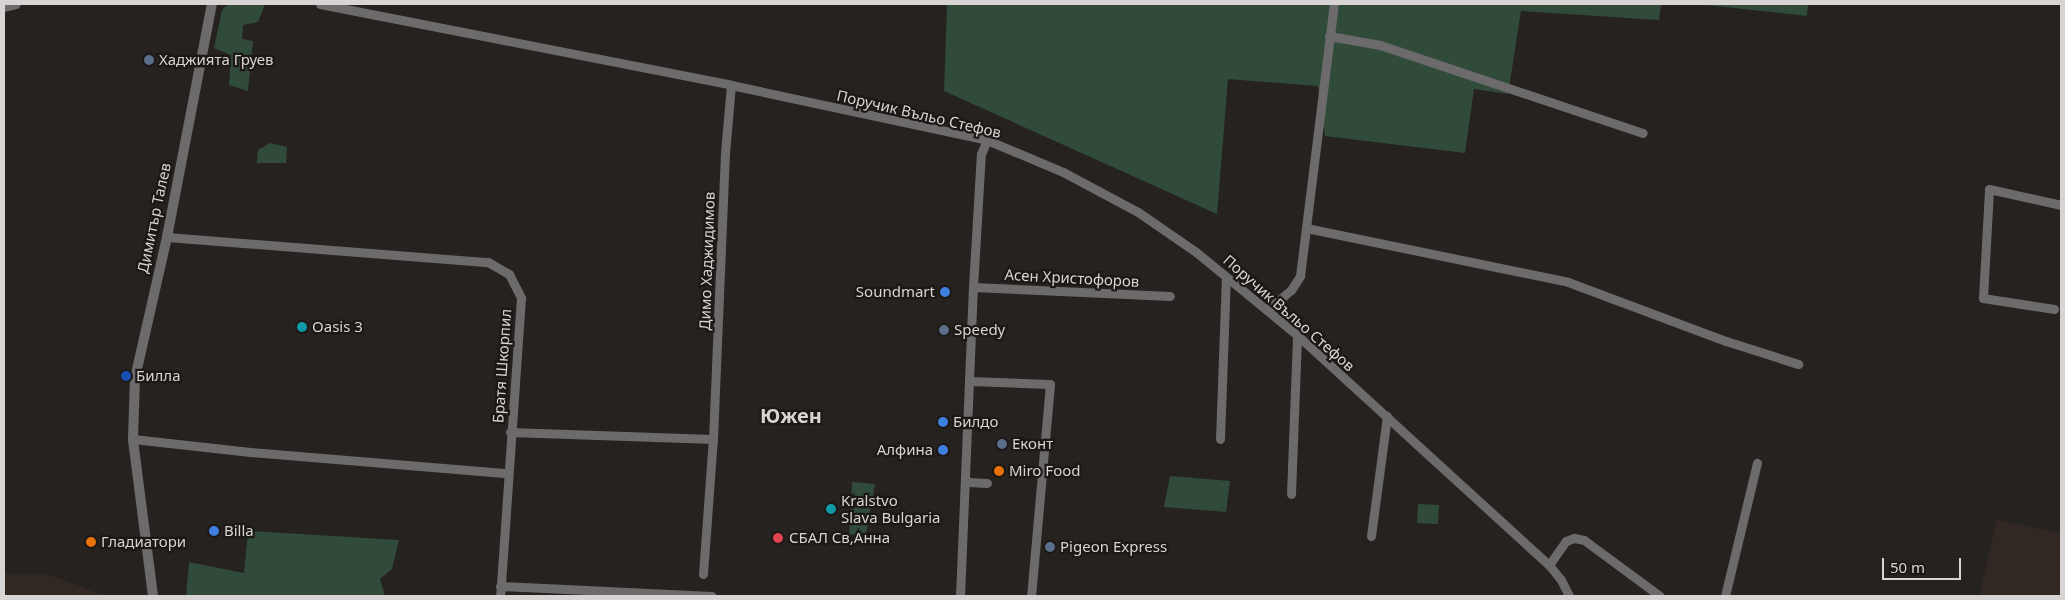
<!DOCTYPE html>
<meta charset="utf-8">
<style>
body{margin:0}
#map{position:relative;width:2065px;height:600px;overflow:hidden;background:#25221f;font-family:"Noto Sans",sans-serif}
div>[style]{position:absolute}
.built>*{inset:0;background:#322823}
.green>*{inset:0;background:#314b3b}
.minor>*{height:9px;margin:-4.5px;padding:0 4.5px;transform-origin:4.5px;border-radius:4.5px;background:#6c6a6a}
.tertiary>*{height:10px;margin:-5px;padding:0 5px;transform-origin:5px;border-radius:5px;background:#6c6a6a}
.dots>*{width:14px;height:14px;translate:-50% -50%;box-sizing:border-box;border:2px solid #1c1816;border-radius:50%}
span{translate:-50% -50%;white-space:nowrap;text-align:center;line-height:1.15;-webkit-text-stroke:4.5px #1c1816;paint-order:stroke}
.poi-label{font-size:15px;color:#d7d4d3}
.left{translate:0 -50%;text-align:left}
.right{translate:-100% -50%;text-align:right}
.street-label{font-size:15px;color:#d7d4d3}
.district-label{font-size:20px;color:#d7d4d3;font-weight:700}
.frame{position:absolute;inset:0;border:5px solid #d7d4d3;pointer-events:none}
.scale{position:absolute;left:1882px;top:558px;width:79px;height:22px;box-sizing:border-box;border:2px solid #d7d4d3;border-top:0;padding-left:6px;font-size:15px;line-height:18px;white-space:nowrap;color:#d7d4d3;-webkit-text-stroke:4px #1c1816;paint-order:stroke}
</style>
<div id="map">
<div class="built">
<i style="clip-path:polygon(1997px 520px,2061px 533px,2061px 596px,1979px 596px)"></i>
<i style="clip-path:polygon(4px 574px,48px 574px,105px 596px,4px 596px)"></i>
</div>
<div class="green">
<i style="clip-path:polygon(228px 4px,265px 4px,258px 22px,243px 25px,242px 39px,253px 41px,248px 91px,229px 85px,231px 55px,214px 48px,222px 10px)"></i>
<i style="clip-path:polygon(947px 4px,1661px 4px,1659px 20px,1521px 11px,1508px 94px,1474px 89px,1465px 153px,1325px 136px,1318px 86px,1228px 79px,1217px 214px,944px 91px)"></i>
<i style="clip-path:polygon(1697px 4px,1808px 4px,1807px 16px)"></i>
<i style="clip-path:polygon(270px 143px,287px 147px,286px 163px,257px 163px,258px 150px)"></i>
<i style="clip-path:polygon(1170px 476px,1230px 481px,1226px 512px,1164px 507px)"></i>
<i style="clip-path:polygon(852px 482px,875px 484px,866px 534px,849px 535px)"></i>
<i style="clip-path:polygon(1418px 504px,1439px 505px,1438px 524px,1417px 523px)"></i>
<i style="clip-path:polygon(248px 531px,399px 540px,392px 569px,380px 579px,385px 596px,186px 596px,189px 562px,244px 573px)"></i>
</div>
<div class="minor">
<i style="left:320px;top:4px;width:419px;rotate:11.1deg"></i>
<i style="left:731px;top:85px;width:262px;rotate:12.1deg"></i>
<i style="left:987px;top:140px;width:82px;rotate:22.8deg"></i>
<i style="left:1063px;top:172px;width:85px;rotate:28.1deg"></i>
<i style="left:1138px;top:212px;width:70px;rotate:34.6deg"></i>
<i style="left:1196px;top:252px;width:131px;rotate:39.4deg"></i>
<i style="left:1297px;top:335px;width:341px;rotate:42.4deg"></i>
<i style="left:1549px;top:565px;width:19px;rotate:51deg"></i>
<i style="left:1561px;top:580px;width:18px;rotate:63deg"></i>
<i style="left:4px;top:7px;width:12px;rotate:-14deg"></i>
<i style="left:1329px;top:36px;width:52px;rotate:10deg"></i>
<i style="left:1380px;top:45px;width:277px;rotate:18.5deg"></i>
<i style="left:1306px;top:228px;width:268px;rotate:11.6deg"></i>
<i style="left:1568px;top:282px;width:169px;rotate:20.5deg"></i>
<i style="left:1726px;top:341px;width:76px;rotate:17.7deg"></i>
<i style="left:167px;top:237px;width:322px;rotate:4.5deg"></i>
<i style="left:488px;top:262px;width:24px;rotate:30deg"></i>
<i style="left:509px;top:274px;width:27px;rotate:63deg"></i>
<i style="left:521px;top:298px;width:299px;rotate:94deg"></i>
<i style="left:973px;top:287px;width:197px;rotate:2.6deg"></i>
<i style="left:2054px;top:309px;width:72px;rotate:-171.2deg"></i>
<i style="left:1983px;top:298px;width:109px;rotate:-86.8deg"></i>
<i style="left:1989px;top:189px;width:74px;rotate:12.5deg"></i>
<i style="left:1267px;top:310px;width:31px;rotate:-40deg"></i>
<i style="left:1291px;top:290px;width:17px;rotate:-57deg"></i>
<i style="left:1300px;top:276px;width:274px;rotate:-82.9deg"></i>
<i style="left:969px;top:381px;width:81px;rotate:2.1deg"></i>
<i style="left:1050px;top:384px;width:213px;rotate:95.1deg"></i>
<i style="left:510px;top:432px;width:203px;rotate:2deg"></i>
<i style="left:133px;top:439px;width:118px;rotate:6.3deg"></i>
<i style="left:250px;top:452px;width:258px;rotate:4.7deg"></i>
<i style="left:1220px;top:439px;width:162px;rotate:-87.9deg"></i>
<i style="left:965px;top:478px;width:5px;rotate:53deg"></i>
<i style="left:968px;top:482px;width:19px;rotate:3deg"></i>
<i style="left:1291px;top:494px;width:159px;rotate:-87.8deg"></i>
<i style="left:1371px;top:536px;width:121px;rotate:-82.4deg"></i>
<i style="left:1549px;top:565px;width:29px;rotate:-55deg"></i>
<i style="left:1566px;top:541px;width:9px;rotate:-21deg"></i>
<i style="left:1574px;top:538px;width:10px;rotate:11deg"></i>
<i style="left:1584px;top:540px;width:94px;rotate:36.4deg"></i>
<i style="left:703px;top:574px;width:135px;rotate:-85.8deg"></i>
<i style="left:713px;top:439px;width:286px;rotate:-87.6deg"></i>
<i style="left:725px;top:153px;width:68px;rotate:-85deg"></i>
<i style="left:500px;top:586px;width:212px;rotate:2.7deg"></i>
<i style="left:960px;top:596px;width:309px;rotate:-87.6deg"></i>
<i style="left:973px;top:287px;width:133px;rotate:-86.6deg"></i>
<i style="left:981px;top:154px;width:15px;rotate:-67deg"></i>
<i style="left:1725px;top:596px;width:137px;rotate:-76.5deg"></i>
</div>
<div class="tertiary">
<i style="left:153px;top:596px;width:158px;rotate:-97.3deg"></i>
<i style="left:133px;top:439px;width:61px;rotate:-88.1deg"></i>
<i style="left:135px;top:378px;width:145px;rotate:-77.2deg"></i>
<i style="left:167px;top:237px;width:237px;rotate:-79.1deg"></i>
</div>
<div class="dots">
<i style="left:149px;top:60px;background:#5c6f8a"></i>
<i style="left:945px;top:292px;background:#3f7fe0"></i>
<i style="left:302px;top:327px;background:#0f9aa8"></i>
<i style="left:944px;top:330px;background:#5c6f8a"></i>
<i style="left:126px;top:376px;background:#1a4fb4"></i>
<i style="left:943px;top:422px;background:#3f7fe0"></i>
<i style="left:1002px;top:444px;background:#5c6f8a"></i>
<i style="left:943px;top:450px;background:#3f7fe0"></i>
<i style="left:999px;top:471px;background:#e8710a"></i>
<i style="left:831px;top:509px;background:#0f9aa8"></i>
<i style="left:214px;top:531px;background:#3f7fe0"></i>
<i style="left:778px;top:538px;background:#e0444e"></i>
<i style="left:91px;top:542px;background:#e8710a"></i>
<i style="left:1050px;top:547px;background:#5c6f8a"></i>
</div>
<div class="poi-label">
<span class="left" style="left:159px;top:60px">Хаджията Груев</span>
<span class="right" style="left:935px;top:292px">Soundmart</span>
<span class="left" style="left:312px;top:327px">Oasis 3</span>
<span class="left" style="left:954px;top:330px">Speedy</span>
<span class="left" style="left:136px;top:376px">Билла</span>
<span class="left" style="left:953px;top:422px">Билдо</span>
<span class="left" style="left:1012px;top:444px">Еконт</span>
<span class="right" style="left:933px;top:450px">Алфина</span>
<span class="left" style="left:1009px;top:471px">Miro Food</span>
<span class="left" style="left:841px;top:509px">Kralstvo<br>Slava Bulgaria</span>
<span class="left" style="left:224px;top:531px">Billa</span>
<span class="left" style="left:789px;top:538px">СБАЛ Св,Анна</span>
<span class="left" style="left:101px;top:542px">Гладиатори</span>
<span class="left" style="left:1060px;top:547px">Pigeon Express</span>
</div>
<div class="street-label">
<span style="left:919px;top:114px;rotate:13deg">Поручик Въльо Стефов</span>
<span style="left:154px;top:218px;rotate:-78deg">Димитър Талев</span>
<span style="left:707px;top:261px;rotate:-88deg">Димо Хаджидимов</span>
<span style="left:1072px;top:278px;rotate:3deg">Асен Христофоров</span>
<span style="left:1289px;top:313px;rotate:41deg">Поручик Въльо Стефов</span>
<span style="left:502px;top:366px;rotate:-86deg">Братя Шкорпил</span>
</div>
<div class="district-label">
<span style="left:791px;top:415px">Южен</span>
</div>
<div class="frame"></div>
<div class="scale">50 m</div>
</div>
